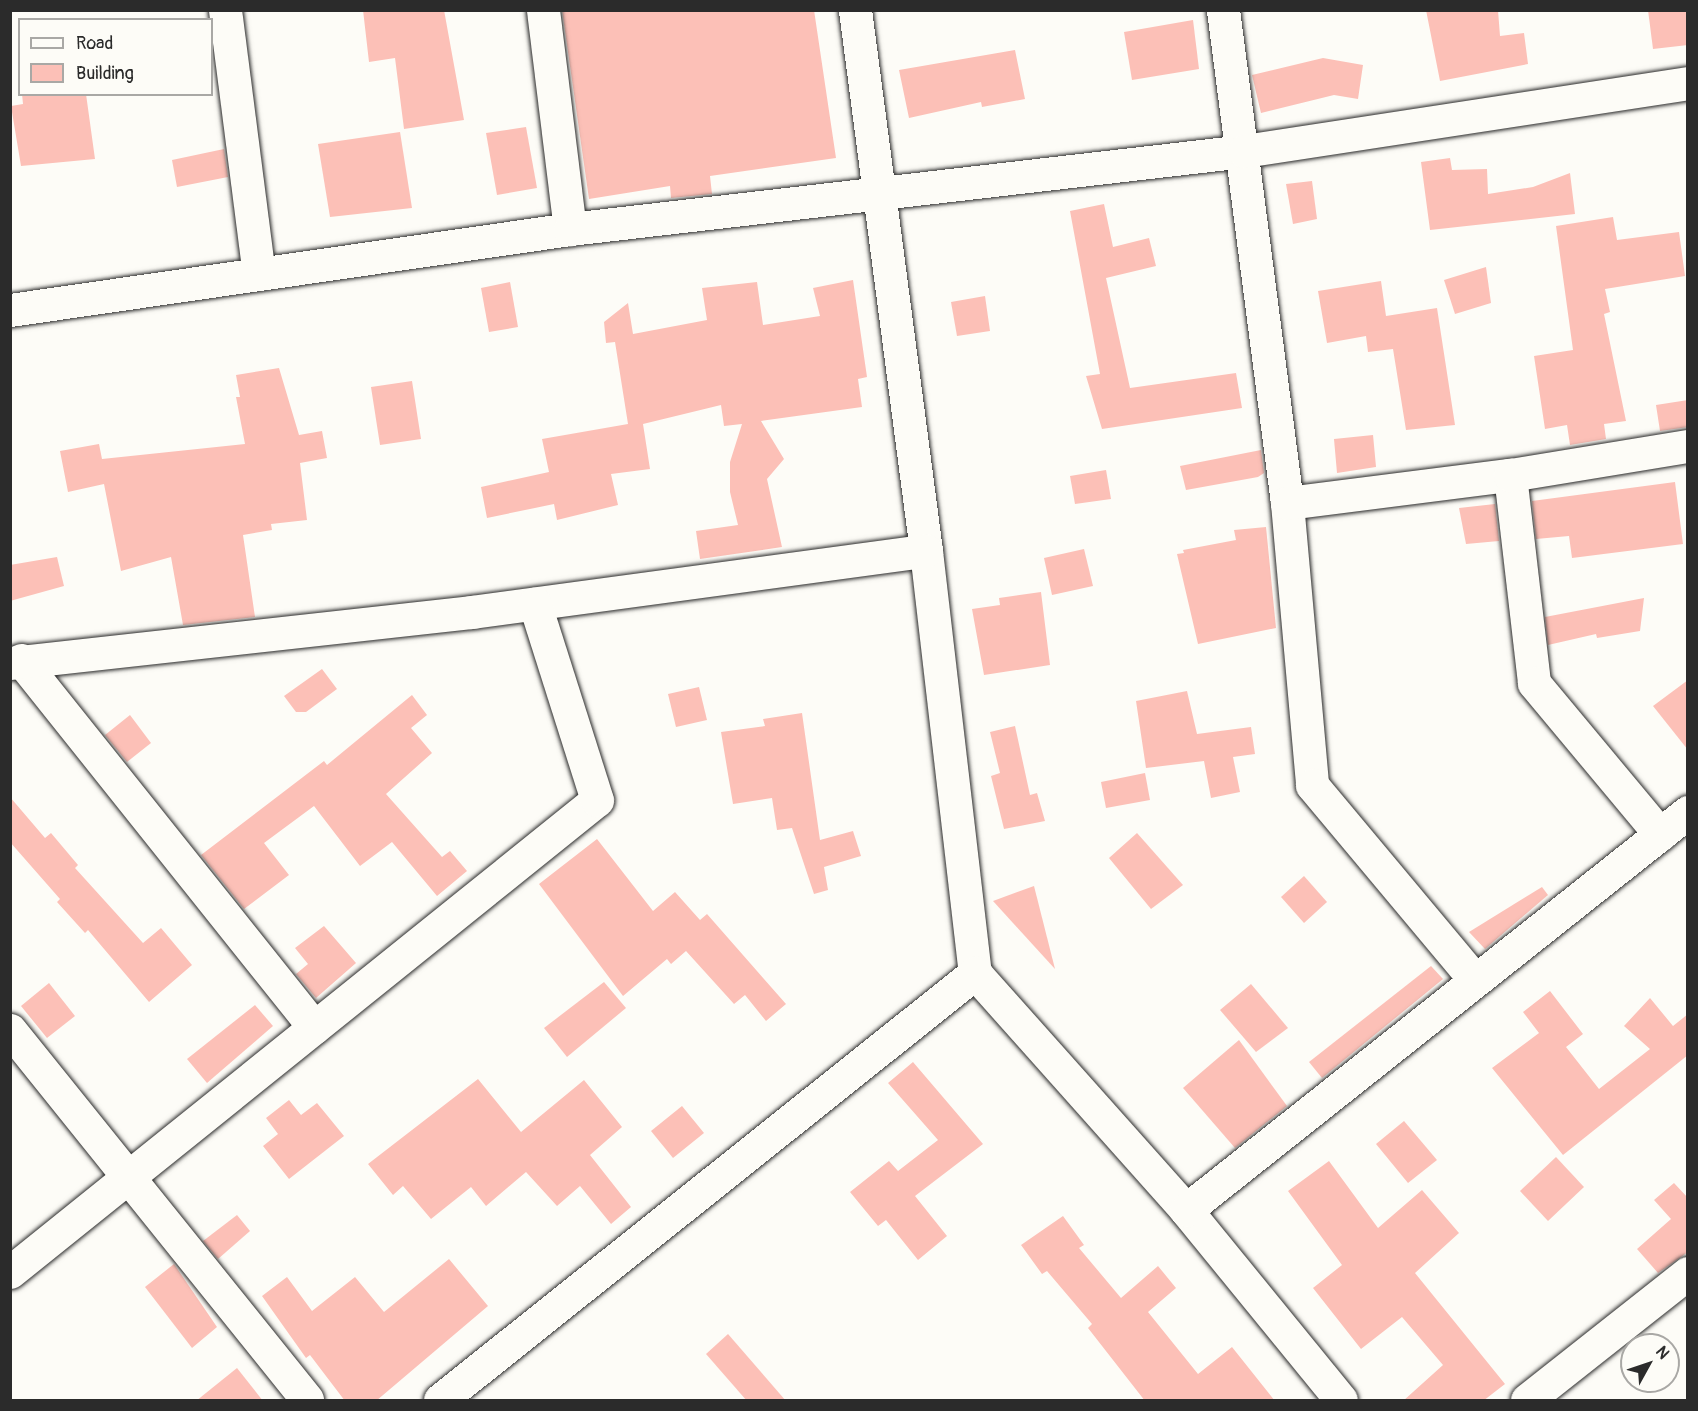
<!DOCTYPE html>
<style>
body{margin:0}
#map{position:relative;width:1698px;height:1411px;overflow:hidden;background:#fdfcf7;font-family:Pangolin,sans-serif}
div>[style]{position:absolute}
.building>*{inset:0;background:#fcc0b7}
.roads{filter:drop-shadow(0 0 2px #2b2b2b) drop-shadow(0 0 2px #2b2b2b)}
.minor>*{height:33px;margin:-16.5px;padding:0 16.5px;transform-origin:16.5px;border-radius:16.5px;background:#fdfcf7}
span{translate:-50% -50%;white-space:nowrap;text-align:center;line-height:1.15;-webkit-text-stroke:5px #fdfcf7;paint-order:stroke}
.frame{position:absolute;inset:0;border:12px solid #2b2b2b;pointer-events:none}
.legend{position:absolute;left:18px;top:18px;width:195px;height:78px;box-sizing:border-box;background:#fdfcf7;border:2px solid #a9a8a5;margin:0;padding:8px 10px;list-style:none;font-size:18px;color:#2b2b2b}
.legend li{display:flex;align-items:center;gap:12px;height:30px}
.legend b{width:30px;border:2px solid #a9a8a5}
.north{position:absolute;left:1620px;top:1333px;width:60px;height:60px;box-sizing:border-box;background:#fdfcf7;border:2px solid #a9a8a5;border-radius:50%;rotate:50deg;font-size:16px;font-weight:700;line-height:24px;text-align:center;color:#2b2b2b}
.north::after{content:'';display:block;margin:auto;width:21px;height:27px;background:#2b2b2b;clip-path:polygon(50% 0,100% 100%,50% 72%,0 100%)}
</style>
<div id="map">
<div class="building">
<i style="clip-path:polygon(363px 10px,444px 10px,464px 120px,404px 129px,395px 58px,369px 62px)"></i>
<i style="clip-path:polygon(562px 10px,814px 10px,836px 158px,710px 176px,712px 194px,671px 198px,670px 186px,589px 199px)"></i>
<i style="clip-path:polygon(1426px 10px,1498px 10px,1500px 36px,1524px 33px,1528px 64px,1440px 81px)"></i>
<i style="clip-path:polygon(1648px 10px,1688px 10px,1688px 45px,1653px 49px)"></i>
<i style="clip-path:polygon(1193px 20px,1199px 69px,1132px 80px,1124px 32px)"></i>
<i style="clip-path:polygon(1015px 50px,1025px 99px,982px 107px,981px 102px,909px 118px,899px 70px)"></i>
<i style="clip-path:polygon(1323px 58px,1363px 65px,1358px 99px,1334px 95px,1261px 113px,1252px 75px)"></i>
<i style="clip-path:polygon(22px 94px,86px 94px,95px 159px,21px 166px,11px 106px,23px 104px)"></i>
<i style="clip-path:polygon(526px 127px,537px 188px,497px 195px,486px 133px)"></i>
<i style="clip-path:polygon(400px 132px,412px 208px,330px 217px,318px 144px)"></i>
<i style="clip-path:polygon(224px 149px,228px 177px,177px 187px,172px 160px)"></i>
<i style="clip-path:polygon(1450px 158px,1452px 170px,1487px 169px,1488px 194px,1533px 187px,1570px 173px,1575px 214px,1430px 230px,1421px 162px)"></i>
<i style="clip-path:polygon(1312px 181px,1317px 219px,1293px 224px,1286px 184px)"></i>
<i style="clip-path:polygon(1104px 204px,1113px 247px,1149px 238px,1156px 266px,1106px 278px,1130px 388px,1236px 373px,1242px 408px,1102px 429px,1086px 376px,1100px 374px,1070px 211px)"></i>
<i style="clip-path:polygon(1613px 217px,1617px 240px,1679px 232px,1685px 276px,1605px 289px,1610px 312px,1604px 314px,1626px 421px,1604px 424px,1606px 439px,1570px 445px,1567px 425px,1545px 429px,1534px 356px,1573px 350px,1556px 226px)"></i>
<i style="clip-path:polygon(1486px 267px,1491px 303px,1455px 314px,1444px 280px)"></i>
<i style="clip-path:polygon(853px 280px,867px 377px,858px 379px,862px 407px,761px 421px,784px 459px,767px 479px,782px 547px,700px 559px,696px 531px,738px 525px,730px 492px,730px 462px,742px 424px,724px 426px,721px 405px,643px 424px,650px 469px,611px 474px,618px 505px,557px 520px,554px 504px,487px 518px,481px 487px,549px 472px,542px 439px,628px 424px,615px 342px,606px 343px,604px 322px,628px 303px,633px 334px,707px 320px,702px 288px,757px 282px,763px 325px,820px 316px,813px 288px)"></i>
<i style="clip-path:polygon(1381px 281px,1386px 316px,1437px 308px,1455px 425px,1406px 430px,1393px 349px,1368px 352px,1366px 336px,1327px 343px,1318px 291px)"></i>
<i style="clip-path:polygon(510px 282px,518px 327px,489px 332px,481px 288px)"></i>
<i style="clip-path:polygon(985px 296px,990px 331px,957px 336px,951px 302px)"></i>
<i style="clip-path:polygon(279px 368px,299px 435px,322px 431px,327px 458px,300px 463px,307px 520px,271px 524px,272px 530px,243px 535px,255px 617px,183px 625px,171px 557px,121px 571px,104px 484px,68px 492px,60px 451px,99px 444px,102px 459px,245px 444px,236px 397px,240px 397px,236px 375px)"></i>
<i style="clip-path:polygon(412px 381px,421px 439px,380px 445px,371px 387px)"></i>
<i style="clip-path:polygon(1688px 400px,1688px 427px,1660px 431px,1656px 405px)"></i>
<i style="clip-path:polygon(1373px 435px,1376px 467px,1337px 473px,1334px 439px)"></i>
<i style="clip-path:polygon(1261px 450px,1264px 473px,1258px 477px,1186px 490px,1180px 466px)"></i>
<i style="clip-path:polygon(1106px 470px,1111px 499px,1075px 504px,1070px 476px)"></i>
<i style="clip-path:polygon(1675px 482px,1683px 544px,1572px 558px,1569px 536px,1536px 539px,1532px 501px)"></i>
<i style="clip-path:polygon(1495px 504px,1499px 541px,1466px 544px,1459px 508px)"></i>
<i style="clip-path:polygon(1266px 527px,1276px 628px,1198px 644px,1177px 554px,1184px 553px,1183px 550px,1236px 540px,1234px 530px)"></i>
<i style="clip-path:polygon(1084px 549px,1093px 586px,1052px 595px,1044px 558px)"></i>
<i style="clip-path:polygon(57px 557px,64px 586px,10px 601px,10px 565px)"></i>
<i style="clip-path:polygon(1041px 592px,1050px 665px,984px 675px,972px 609px,1000px 605px,999px 598px)"></i>
<i style="clip-path:polygon(1644px 598px,1640px 631px,1597px 638px,1596px 634px,1548px 645px,1545px 617px)"></i>
<i style="clip-path:polygon(322px 669px,337px 689px,306px 712px,296px 712px,284px 696px)"></i>
<i style="clip-path:polygon(1688px 680px,1688px 750px,1653px 706px)"></i>
<i style="clip-path:polygon(699px 687px,707px 720px,676px 727px,668px 694px)"></i>
<i style="clip-path:polygon(1187px 691px,1197px 734px,1251px 727px,1255px 754px,1233px 757px,1240px 792px,1211px 798px,1204px 761px,1146px 768px,1136px 701px)"></i>
<i style="clip-path:polygon(412px 695px,427px 715px,411px 728px,432px 753px,386px 794px,442px 857px,450px 851px,467px 871px,437px 896px,392px 842px,360px 866px,314px 806px,264px 843px,289px 875px,244px 909px,201px 855px,324px 761px,327px 765px)"></i>
<i style="clip-path:polygon(802px 713px,820px 840px,853px 831px,861px 856px,824px 867px,828px 890px,814px 894px,792px 828px,777px 830px,772px 798px,733px 804px,721px 732px,765px 726px,763px 719px)"></i>
<i style="clip-path:polygon(130px 715px,151px 743px,127px 762px,105px 735px)"></i>
<i style="clip-path:polygon(1015px 726px,1030px 795px,1037px 793px,1045px 821px,1004px 829px,991px 776px,1000px 773px,990px 732px)"></i>
<i style="clip-path:polygon(1145px 773px,1150px 800px,1106px 808px,1101px 782px)"></i>
<i style="clip-path:polygon(10px 797px,45px 838px,51px 833px,78px 865px,75px 868px,143px 943px,161px 928px,192px 965px,149px 1002px,88px 930px,85px 933px,57px 902px,60px 899px,10px 842px)"></i>
<i style="clip-path:polygon(1137px 833px,1183px 885px,1151px 909px,1109px 858px)"></i>
<i style="clip-path:polygon(597px 839px,653px 911px,675px 892px,700px 920px,707px 914px,786px 1004px,766px 1021px,745px 995px,734px 1004px,686px 951px,671px 964px,667px 959px,623px 996px,539px 884px)"></i>
<i style="clip-path:polygon(1304px 876px,1327px 902px,1304px 923px,1281px 897px)"></i>
<i style="clip-path:polygon(1034px 886px,1055px 969px,993px 901px)"></i>
<i style="clip-path:polygon(1542px 887px,1548px 895px,1485px 949px,1469px 932px)"></i>
<i style="clip-path:polygon(324px 926px,356px 963px,316px 998px,296px 974px,308px 964px,295px 948px)"></i>
<i style="clip-path:polygon(1431px 966px,1443px 979px,1322px 1078px,1309px 1062px)"></i>
<i style="clip-path:polygon(604px 982px,626px 1008px,567px 1057px,544px 1028px)"></i>
<i style="clip-path:polygon(49px 983px,75px 1016px,47px 1038px,21px 1006px)"></i>
<i style="clip-path:polygon(1251px 984px,1288px 1028px,1256px 1052px,1220px 1010px)"></i>
<i style="clip-path:polygon(1550px 991px,1583px 1034px,1566px 1047px,1599px 1089px,1650px 1049px,1624px 1026px,1650px 998px,1673px 1026px,1688px 1014px,1688px 1055px,1563px 1155px,1492px 1068px,1539px 1033px,1523px 1012px)"></i>
<i style="clip-path:polygon(255px 1005px,273px 1026px,207px 1083px,187px 1059px)"></i>
<i style="clip-path:polygon(1239px 1040px,1287px 1106px,1235px 1148px,1183px 1088px)"></i>
<i style="clip-path:polygon(913px 1062px,983px 1144px,915px 1196px,947px 1236px,918px 1260px,886px 1220px,878px 1226px,850px 1192px,889px 1161px,898px 1171px,938px 1140px,888px 1083px)"></i>
<i style="clip-path:polygon(478px 1079px,521px 1132px,584px 1080px,622px 1127px,590px 1155px,631px 1207px,611px 1224px,580px 1186px,557px 1206px,526px 1172px,486px 1206px,471px 1187px,431px 1219px,403px 1186px,393px 1195px,368px 1164px)"></i>
<i style="clip-path:polygon(289px 1100px,301px 1115px,317px 1103px,344px 1136px,289px 1179px,263px 1146px,278px 1134px,266px 1118px)"></i>
<i style="clip-path:polygon(682px 1106px,704px 1133px,673px 1158px,651px 1131px)"></i>
<i style="clip-path:polygon(1404px 1121px,1437px 1160px,1408px 1183px,1376px 1144px)"></i>
<i style="clip-path:polygon(1556px 1157px,1584px 1187px,1548px 1221px,1520px 1191px)"></i>
<i style="clip-path:polygon(1329px 1161px,1378px 1228px,1422px 1190px,1459px 1233px,1415px 1273px,1505px 1384px,1483px 1401px,1403px 1401px,1443px 1365px,1402px 1317px,1361px 1349px,1313px 1288px,1342px 1265px,1288px 1191px)"></i>
<i style="clip-path:polygon(1674px 1183px,1688px 1198px,1688px 1252px,1658px 1273px,1637px 1249px,1671px 1219px,1654px 1200px)"></i>
<i style="clip-path:polygon(237px 1215px,250px 1231px,218px 1259px,203px 1241px)"></i>
<i style="clip-path:polygon(1063px 1216px,1084px 1245px,1079px 1248px,1121px 1298px,1158px 1266px,1176px 1288px,1148px 1312px,1198px 1374px,1232px 1347px,1275px 1401px,1145px 1401px,1088px 1328px,1092px 1324px,1047px 1271px,1042px 1274px,1021px 1245px)"></i>
<i style="clip-path:polygon(449px 1259px,488px 1306px,376px 1401px,345px 1401px,310px 1355px,306px 1358px,262px 1296px,287px 1277px,312px 1311px,355px 1277px,384px 1312px)"></i>
<i style="clip-path:polygon(174px 1264px,217px 1327px,192px 1348px,145px 1287px)"></i>
<i style="clip-path:polygon(728px 1334px,786px 1401px,747px 1401px,706px 1354px)"></i>
<i style="clip-path:polygon(237px 1368px,263px 1401px,196px 1401px)"></i>
</div>
<div class="roads">
<div class="minor">
<i style="left:225px;top:10px;width:266px;rotate:82.7deg"></i>
<i style="left:543px;top:10px;width:221px;rotate:83deg"></i>
<i style="left:855px;top:10px;width:546px;rotate:82.52deg"></i>
<i style="left:926px;top:551px;width:425px;rotate:83.4deg"></i>
<i style="left:975px;top:973px;width:317px;rotate:48.3deg"></i>
<i style="left:1186px;top:1210px;width:245px;rotate:50.8deg"></i>
<i style="left:1223px;top:10px;width:497px;rotate:82.6deg"></i>
<i style="left:1287px;top:503px;width:283px;rotate:84.9deg"></i>
<i style="left:1312px;top:785px;width:254px;rotate:50.1deg"></i>
<i style="left:10px;top:310px;width:566px;rotate:-8.23deg"></i>
<i style="left:570px;top:229px;width:678px;rotate:-6.6deg"></i>
<i style="left:1244px;top:151px;width:449px;rotate:-8.7deg"></i>
<i style="left:1510px;top:475px;width:209px;rotate:83.4deg"></i>
<i style="left:1534px;top:683px;width:197px;rotate:50.2deg"></i>
<i style="left:1287px;top:503px;width:225px;rotate:-7.2deg"></i>
<i style="left:1510px;top:475px;width:180px;rotate:-9.3deg"></i>
<i style="left:21px;top:660px;width:470px;rotate:51.4deg"></i>
<i style="left:10px;top:663px;width:465px;rotate:-6.3deg"></i>
<i style="left:472px;top:612px;width:458px;rotate:-7.7deg"></i>
<i style="left:10px;top:1030px;width:474px;rotate:51.2deg"></i>
<i style="left:1186px;top:1210px;width:641px;rotate:-38.41deg"></i>
<i style="left:10px;top:1272px;width:753px;rotate:-38.8deg"></i>
<i style="left:597px;top:800px;width:206px;rotate:-107.6deg"></i>
<i style="left:440px;top:1400px;width:685px;rotate:-38.59deg"></i>
<i style="left:1527px;top:1400px;width:205px;rotate:-38.3deg"></i>
</div>
</div>
<div class="frame"></div>
<ul class="legend">
<li><b style="height:8px;background:#fdfcf7"></b>Road</li>
<li><b style="height:16px;background:#fcc0b7"></b>Building</li>
</ul>
<div class="north">N</div>
</div>
